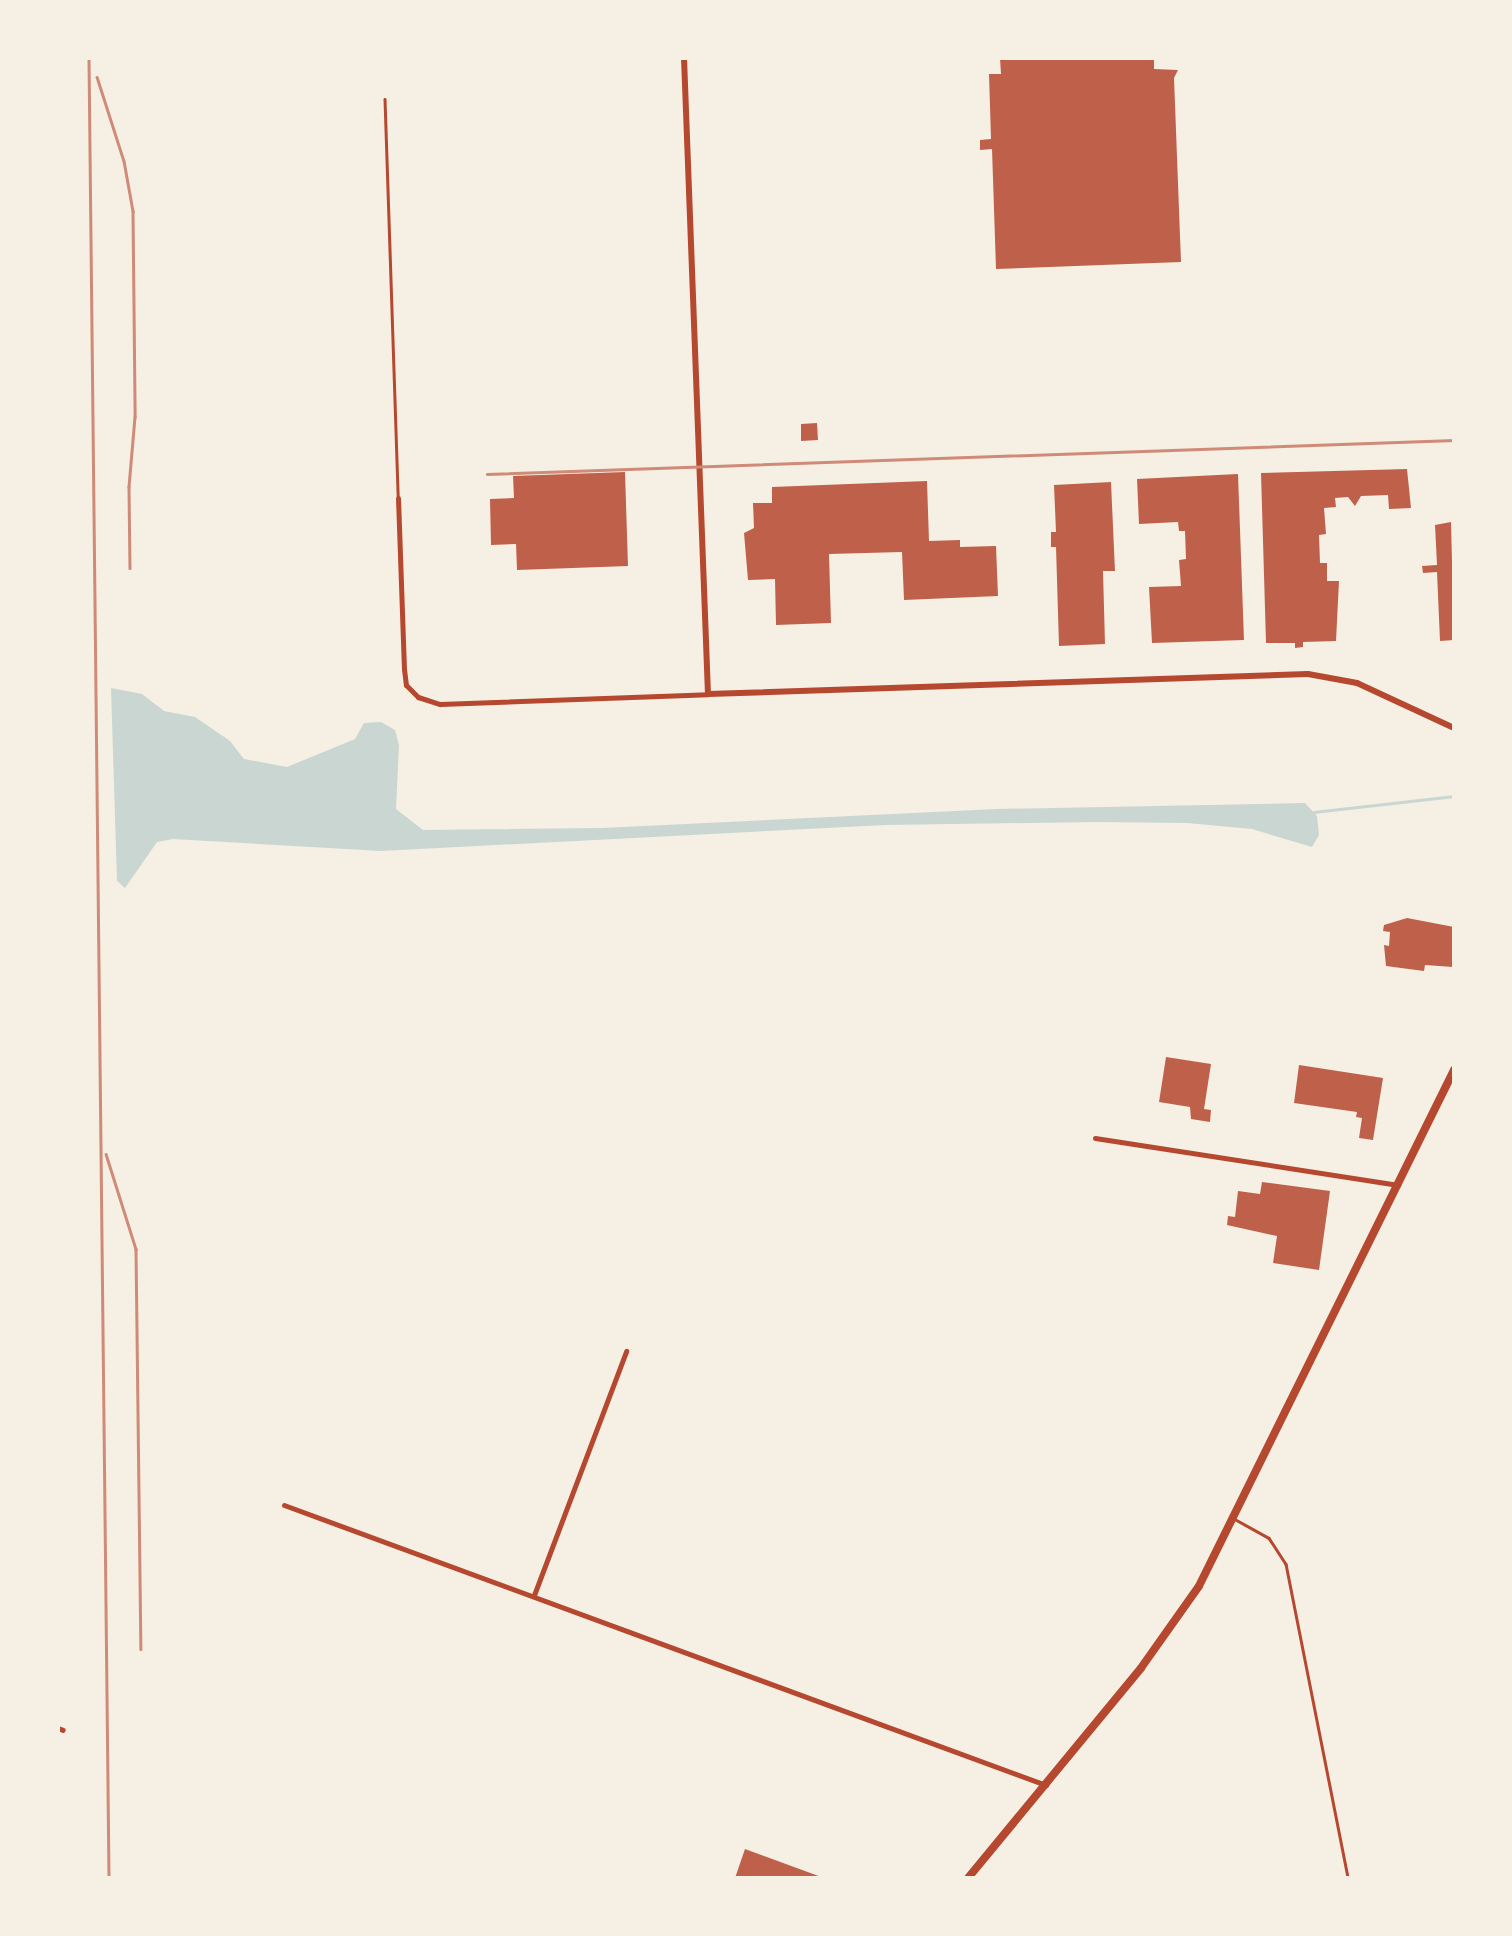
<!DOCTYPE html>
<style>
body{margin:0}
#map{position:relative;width:1512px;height:1936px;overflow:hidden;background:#f6efe4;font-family:"DM Sans",sans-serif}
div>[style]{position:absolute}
.water>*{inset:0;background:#c9d6d2}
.stream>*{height:2.5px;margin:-1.25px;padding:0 1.25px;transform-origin:1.25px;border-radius:1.25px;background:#c9d6d2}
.building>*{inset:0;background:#bf614a}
.service>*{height:2.5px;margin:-1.25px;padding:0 1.25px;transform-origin:1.25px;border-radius:1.25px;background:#b5482f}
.minor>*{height:5px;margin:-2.5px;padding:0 2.5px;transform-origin:2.5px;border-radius:2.5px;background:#b5482f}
.tertiary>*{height:6px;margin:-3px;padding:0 3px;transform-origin:3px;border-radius:3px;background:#b5482f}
.secondary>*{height:8px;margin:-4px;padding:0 4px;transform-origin:4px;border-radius:4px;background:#b5482f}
.rail>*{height:2.5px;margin:-1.25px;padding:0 1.25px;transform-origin:1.25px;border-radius:1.25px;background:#cf8b77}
span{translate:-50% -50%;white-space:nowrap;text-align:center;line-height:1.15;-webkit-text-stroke:10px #f6efe4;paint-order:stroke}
.frame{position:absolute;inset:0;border:60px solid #f6efe4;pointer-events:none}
</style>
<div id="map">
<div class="water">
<i style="clip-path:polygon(111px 688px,142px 694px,164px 711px,195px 717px,230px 741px,244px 759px,287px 767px,355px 739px,364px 723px,381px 722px,395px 730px,399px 745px,396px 809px,423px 830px,602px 828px,997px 809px,1305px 803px,1317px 816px,1319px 835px,1312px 847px,1252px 829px,1187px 823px,1095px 822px,885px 825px,381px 851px,173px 839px,157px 842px,125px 888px,117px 881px)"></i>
</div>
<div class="stream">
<i style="left:1314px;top:812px;width:141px;rotate:-6.5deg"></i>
</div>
<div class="building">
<i style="clip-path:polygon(1000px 58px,1154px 58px,1154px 69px,1178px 70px,1174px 78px,1181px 262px,996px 269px,992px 149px,980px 150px,980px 140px,991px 139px,989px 74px,1001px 74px)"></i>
<i style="clip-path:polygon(817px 423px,818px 440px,801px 441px,801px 424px)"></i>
<i style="clip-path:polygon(1407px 469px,1411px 508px,1389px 509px,1388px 495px,1361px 496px,1355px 506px,1348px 497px,1335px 498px,1336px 507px,1324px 508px,1326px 534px,1319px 535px,1320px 563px,1327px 563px,1327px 581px,1339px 581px,1336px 641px,1303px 642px,1303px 647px,1295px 648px,1295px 643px,1266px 643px,1261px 473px)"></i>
<i style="clip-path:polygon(625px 472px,628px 566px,517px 570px,516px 544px,491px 545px,490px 499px,514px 498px,513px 476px)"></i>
<i style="clip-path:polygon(1238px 474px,1244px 640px,1152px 643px,1149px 587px,1181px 586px,1179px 560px,1186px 559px,1185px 531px,1179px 531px,1178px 522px,1139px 524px,1137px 479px)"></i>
<i style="clip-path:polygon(927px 481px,929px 541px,960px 540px,960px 547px,996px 546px,998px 596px,904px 600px,902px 552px,829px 554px,831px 623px,776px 625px,775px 579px,748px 580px,744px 533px,754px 528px,753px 503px,772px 503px,772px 487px)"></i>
<i style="clip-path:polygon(1111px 482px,1115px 571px,1103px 571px,1105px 644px,1059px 646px,1056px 547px,1051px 547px,1051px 532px,1056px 532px,1054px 485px)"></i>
<i style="clip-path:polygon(1451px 522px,1454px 640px,1440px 641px,1437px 572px,1423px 573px,1422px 566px,1437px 565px,1435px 525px)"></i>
<i style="clip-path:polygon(1407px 918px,1454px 927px,1453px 967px,1425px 965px,1424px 971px,1386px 966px,1384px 945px,1389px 946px,1390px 932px,1383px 931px,1384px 925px)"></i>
<i style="clip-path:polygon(1166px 1057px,1211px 1064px,1204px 1109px,1211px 1110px,1210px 1122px,1191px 1119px,1190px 1107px,1159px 1102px)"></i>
<i style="clip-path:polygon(1299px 1065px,1383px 1078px,1373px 1140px,1359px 1138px,1362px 1118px,1356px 1117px,1357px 1112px,1294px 1103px)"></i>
<i style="clip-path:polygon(1262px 1182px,1330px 1191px,1319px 1270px,1273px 1263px,1277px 1236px,1227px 1225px,1228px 1216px,1235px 1217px,1238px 1191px,1260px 1194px)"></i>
<i style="clip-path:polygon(745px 1849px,824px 1878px,735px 1878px)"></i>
</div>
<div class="service">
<i style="left:385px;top:99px;width:397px;rotate:88.1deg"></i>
<i style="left:1233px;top:1518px;width:41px;rotate:29.1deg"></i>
<i style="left:1269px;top:1538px;width:31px;rotate:57deg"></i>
<i style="left:1286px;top:1564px;width:320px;rotate:78.8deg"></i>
</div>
<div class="minor">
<i style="left:398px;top:498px;width:171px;rotate:88deg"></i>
<i style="left:404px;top:669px;width:16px;rotate:83deg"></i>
<i style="left:406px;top:685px;width:17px;rotate:45deg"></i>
<i style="left:418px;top:697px;width:23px;rotate:18deg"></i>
<i style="left:440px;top:704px;width:268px;rotate:-2.1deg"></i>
<i style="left:1095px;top:1138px;width:307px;rotate:8.8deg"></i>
<i style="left:284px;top:1505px;width:812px;rotate:20.18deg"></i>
<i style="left:534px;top:1595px;width:261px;rotate:-69.3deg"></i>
<i style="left:58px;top:1728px;width:5px;rotate:22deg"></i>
</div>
<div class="tertiary">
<i style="left:684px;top:58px;width:636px;rotate:87.84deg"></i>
<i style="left:708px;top:694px;width:600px;rotate:-1.91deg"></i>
<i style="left:1308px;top:674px;width:50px;rotate:10.4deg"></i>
<i style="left:1357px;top:683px;width:107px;rotate:24.9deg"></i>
</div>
<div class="secondary">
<i style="left:968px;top:1878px;width:272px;rotate:-50.5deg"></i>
<i style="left:1141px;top:1668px;width:100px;rotate:-54.7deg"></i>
<i style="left:1199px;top:1586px;width:576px;rotate:-63.7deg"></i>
</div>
<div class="rail">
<i style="left:89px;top:58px;width:1820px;rotate:89.37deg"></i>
<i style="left:97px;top:77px;width:88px;rotate:72.2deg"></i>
<i style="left:124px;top:161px;width:51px;rotate:79.8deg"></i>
<i style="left:133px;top:211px;width:206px;rotate:89.4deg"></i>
<i style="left:135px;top:417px;width:70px;rotate:94.9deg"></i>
<i style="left:129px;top:487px;width:81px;rotate:89.3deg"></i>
<i style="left:487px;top:474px;width:968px;rotate:-2.01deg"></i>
<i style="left:106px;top:1154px;width:100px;rotate:72.5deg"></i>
<i style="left:136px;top:1249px;width:400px;rotate:89.3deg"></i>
</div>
<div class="frame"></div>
</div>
